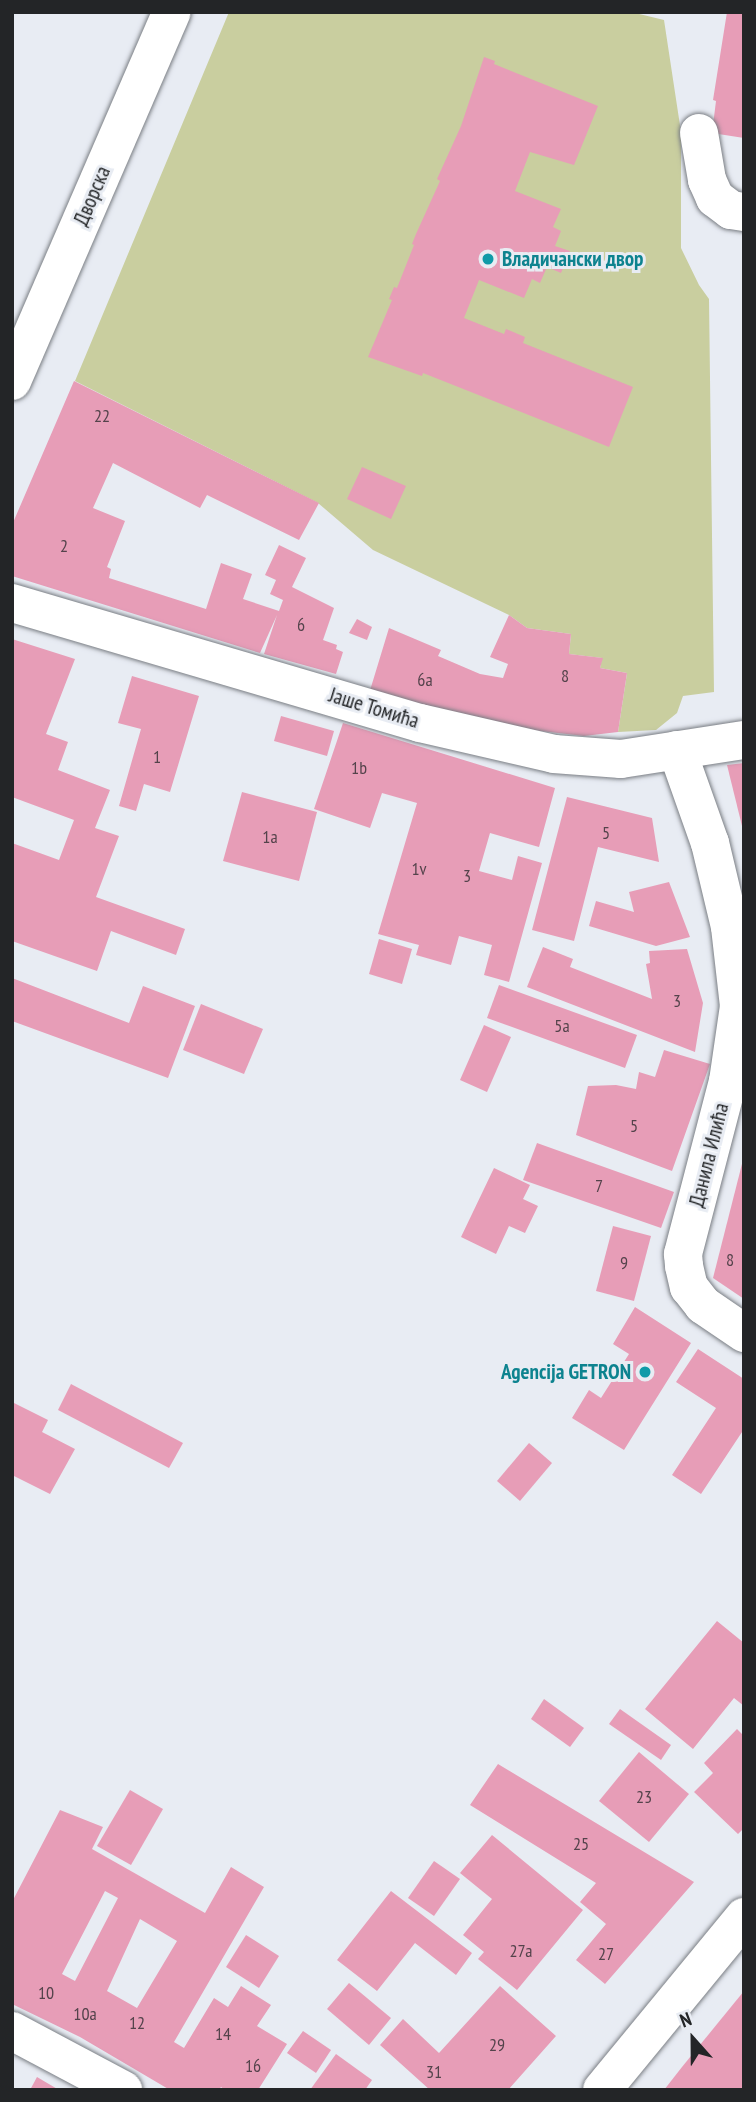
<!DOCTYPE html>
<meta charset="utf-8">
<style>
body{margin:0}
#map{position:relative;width:756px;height:2102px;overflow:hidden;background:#e8ecf3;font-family:"PT Sans Narrow",sans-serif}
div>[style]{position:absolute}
.green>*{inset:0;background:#c9ce9f}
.building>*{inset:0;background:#e79db7}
.roads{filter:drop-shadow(0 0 2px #7a7e84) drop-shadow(0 0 2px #7a7e84)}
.street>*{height:38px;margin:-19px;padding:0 19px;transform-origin:19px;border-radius:19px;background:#fff}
.secondary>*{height:38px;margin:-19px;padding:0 19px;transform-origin:19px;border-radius:19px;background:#fff}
.dots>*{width:19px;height:19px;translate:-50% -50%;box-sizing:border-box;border:4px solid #e8ecf3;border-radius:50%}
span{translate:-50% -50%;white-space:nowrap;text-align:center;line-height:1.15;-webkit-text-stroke:6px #e8ecf3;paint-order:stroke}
.number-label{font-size:18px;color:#54434b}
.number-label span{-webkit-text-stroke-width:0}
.street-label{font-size:21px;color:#232527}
.culture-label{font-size:21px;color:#0d838f;font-weight:700}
.left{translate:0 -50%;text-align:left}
.right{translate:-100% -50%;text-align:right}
.frame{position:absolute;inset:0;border:14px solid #232527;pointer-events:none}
.north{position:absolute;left:658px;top:2004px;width:70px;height:70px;-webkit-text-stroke:5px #e8ecf3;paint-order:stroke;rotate:339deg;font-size:19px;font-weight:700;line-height:28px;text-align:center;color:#232527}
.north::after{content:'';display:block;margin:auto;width:24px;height:32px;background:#232527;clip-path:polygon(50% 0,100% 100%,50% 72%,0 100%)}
</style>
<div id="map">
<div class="green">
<i style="clip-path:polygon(229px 12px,631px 12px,664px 20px,681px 132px,681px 248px,699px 285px,709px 299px,714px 692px,683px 696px,677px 713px,656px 730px,618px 732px,627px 673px,600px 668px,602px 658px,569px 654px,571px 634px,527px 628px,509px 615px,373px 550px,318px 503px,75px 381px)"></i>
</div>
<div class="building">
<i style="clip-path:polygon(727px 12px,744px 12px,744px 138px,712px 133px,716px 101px,713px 100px)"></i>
<i style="clip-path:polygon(484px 57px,495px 61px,494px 64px,598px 106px,574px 165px,530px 152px,515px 191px,561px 209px,553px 227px,561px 231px,555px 246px,570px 251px,561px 273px,547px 267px,540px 283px,532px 279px,524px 298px,479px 280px,464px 318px,504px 334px,506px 329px,525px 337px,523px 343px,633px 387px,609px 447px,423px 373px,422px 376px,368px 357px,392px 300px,389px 299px,394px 287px,397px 288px,414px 245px,412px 244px,416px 234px,440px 181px,437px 179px,461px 126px)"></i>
<i style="clip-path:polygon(74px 381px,319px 503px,299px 540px,207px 495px,200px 508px,113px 463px,93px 508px,125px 521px,107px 567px,111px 569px,109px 578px,206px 609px,221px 563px,252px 574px,243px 599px,279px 611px,283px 600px,270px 594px,276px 580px,265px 575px,279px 545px,306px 558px,292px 587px,334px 608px,323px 640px,337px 645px,336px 649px,343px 652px,336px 674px,264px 654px,277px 615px,260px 653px,12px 576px,12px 525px)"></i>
<i style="clip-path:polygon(362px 467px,406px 486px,391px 519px,347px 499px)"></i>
<i style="clip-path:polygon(509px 615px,527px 628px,571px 634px,569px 654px,603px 658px,600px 668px,627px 673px,618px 732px,584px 736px,464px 722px,368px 697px,389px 628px,441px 650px,438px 656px,480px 674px,503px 678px,508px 664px,490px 657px)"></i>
<i style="clip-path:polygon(357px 619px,372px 627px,367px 640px,349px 633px)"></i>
<i style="clip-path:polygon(12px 639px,75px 659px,46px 734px,68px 742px,58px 770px,110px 790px,95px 828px,119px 836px,96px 897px,185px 929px,176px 955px,111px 931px,97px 971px,12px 941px,12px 843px,59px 860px,74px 820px,12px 797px)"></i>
<i style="clip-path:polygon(132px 676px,199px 696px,170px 792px,144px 784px,136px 811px,119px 806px,141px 729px,118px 723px)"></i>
<i style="clip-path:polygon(281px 716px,334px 731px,327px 756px,274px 741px)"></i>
<i style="clip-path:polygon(343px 723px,555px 788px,539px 847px,490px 833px,479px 871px,512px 880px,518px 856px,542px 863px,509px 982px,484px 975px,492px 945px,459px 936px,451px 965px,416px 955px,419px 945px,378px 934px,417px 803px,382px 793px,370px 828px,314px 809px)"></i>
<i style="clip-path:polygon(744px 763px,744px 830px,743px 830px,727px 765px)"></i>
<i style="clip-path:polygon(242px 792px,317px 812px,299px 881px,223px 861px)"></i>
<i style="clip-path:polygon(567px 797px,652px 818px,659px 862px,598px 847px,574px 941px,532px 930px)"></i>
<i style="clip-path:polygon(669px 882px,690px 937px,656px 946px,589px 926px,596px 901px,634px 912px,629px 892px)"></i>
<i style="clip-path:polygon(379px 939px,412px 949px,402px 984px,369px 974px)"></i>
<i style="clip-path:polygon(543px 947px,573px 959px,570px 967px,652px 999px,646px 964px,650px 963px,649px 951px,687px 949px,703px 1003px,695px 1052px,527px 987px)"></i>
<i style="clip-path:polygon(12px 978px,129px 1023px,143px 986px,195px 1006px,168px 1078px,12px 1021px)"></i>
<i style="clip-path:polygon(499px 985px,637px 1035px,625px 1068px,487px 1018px)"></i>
<i style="clip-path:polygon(201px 1004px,263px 1029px,244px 1074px,183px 1050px)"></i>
<i style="clip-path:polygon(484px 1025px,511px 1037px,487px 1092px,460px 1080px)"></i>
<i style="clip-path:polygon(664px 1050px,710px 1064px,672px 1171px,576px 1135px,588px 1086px,616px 1085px,636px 1089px,639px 1072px,655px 1077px)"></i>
<i style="clip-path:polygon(537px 1143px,674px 1192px,661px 1228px,523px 1180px)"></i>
<i style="clip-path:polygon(744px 1156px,744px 1299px,713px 1278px)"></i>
<i style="clip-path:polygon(494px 1168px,530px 1185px,523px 1199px,538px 1206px,525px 1233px,509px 1226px,496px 1254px,461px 1237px)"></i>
<i style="clip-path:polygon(613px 1226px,651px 1236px,634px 1301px,596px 1291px)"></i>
<i style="clip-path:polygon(635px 1307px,691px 1343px,624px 1450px,572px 1418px,589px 1390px,601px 1398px,629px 1354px,613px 1344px)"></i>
<i style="clip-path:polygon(698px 1349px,744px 1379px,744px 1429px,701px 1494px,672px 1475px,716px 1408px,676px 1382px)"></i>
<i style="clip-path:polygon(71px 1384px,183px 1443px,169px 1468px,58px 1410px)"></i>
<i style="clip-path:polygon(12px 1402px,48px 1420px,42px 1432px,75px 1449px,50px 1494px,12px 1475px)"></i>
<i style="clip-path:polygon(529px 1443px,552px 1463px,520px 1501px,497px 1481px)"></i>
<i style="clip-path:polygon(717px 1621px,744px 1643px,744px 1706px,734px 1698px,693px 1749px,645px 1709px)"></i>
<i style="clip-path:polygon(544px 1699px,584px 1728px,570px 1747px,531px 1719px)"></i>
<i style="clip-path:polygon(620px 1709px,671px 1745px,661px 1760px,609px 1724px)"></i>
<i style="clip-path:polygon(737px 1729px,744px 1736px,744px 1828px,738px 1834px,694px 1792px,713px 1773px,704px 1763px)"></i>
<i style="clip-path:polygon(639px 1752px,689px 1794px,649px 1842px,599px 1801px)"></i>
<i style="clip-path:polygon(498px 1764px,694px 1882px,605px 1984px,576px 1960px,606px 1924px,580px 1902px,596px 1883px,470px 1805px)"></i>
<i style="clip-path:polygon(130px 1790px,163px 1809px,131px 1865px,97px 1846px)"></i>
<i style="clip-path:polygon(evenodd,60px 1810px,103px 1827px,92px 1849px,205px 1913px,231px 1867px,264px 1887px,174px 2042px,184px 2048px,214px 1998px,228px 2007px,241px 1986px,271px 2005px,257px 2026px,287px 2044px,258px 2090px,225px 2090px,221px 2087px,219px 2090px,170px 2090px,80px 2037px,12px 2004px,12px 1902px,60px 1810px,105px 1891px,118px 1898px,75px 1981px,62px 1974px,105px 1891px,60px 1810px,140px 1919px,177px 1941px,137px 2008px,107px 1991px,140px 1919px)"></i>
<i style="clip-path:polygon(492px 1835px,583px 1910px,517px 1990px,478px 1959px,484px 1952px,463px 1935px,492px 1899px,460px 1873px)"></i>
<i style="clip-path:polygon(434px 1861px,460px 1879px,434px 1916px,408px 1898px)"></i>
<i style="clip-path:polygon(391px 1891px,472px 1953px,456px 1975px,415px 1943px,377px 1991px,337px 1960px)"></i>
<i style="clip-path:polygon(246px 1935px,279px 1956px,259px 1988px,226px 1967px)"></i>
<i style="clip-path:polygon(349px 1983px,391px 2018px,369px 2045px,327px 2009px)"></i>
<i style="clip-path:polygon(500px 1986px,556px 2036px,508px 2090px,430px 2090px,380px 2045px,403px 2019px,439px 2053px)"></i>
<i style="clip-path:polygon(744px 1991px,744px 2090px,664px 2090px,682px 2067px)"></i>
<i style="clip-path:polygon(303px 2031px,331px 2050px,316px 2073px,287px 2053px)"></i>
<i style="clip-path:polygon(336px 2054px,372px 2080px,365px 2090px,310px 2090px)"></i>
<i style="clip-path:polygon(37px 2077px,59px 2090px,30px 2090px)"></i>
</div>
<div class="roads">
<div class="street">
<i style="left:699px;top:133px;width:48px;rotate:80.3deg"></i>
<i style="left:707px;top:180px;width:20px;rotate:66deg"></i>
<i style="left:715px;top:198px;width:20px;rotate:37deg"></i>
<i style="left:731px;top:210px;width:13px;rotate:9deg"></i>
<i style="left:12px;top:603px;width:425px;rotate:16.4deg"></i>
<i style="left:420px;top:723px;width:138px;rotate:13deg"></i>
<i style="left:554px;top:754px;width:67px;rotate:4.3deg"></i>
<i style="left:621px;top:759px;width:124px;rotate:-8.8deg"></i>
<i style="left:677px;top:750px;width:99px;rotate:70.5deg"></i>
<i style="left:710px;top:843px;width:86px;rotate:76.6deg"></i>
<i style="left:730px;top:927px;width:80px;rotate:83.5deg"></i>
<i style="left:739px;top:1006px;width:76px;rotate:98.3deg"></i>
<i style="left:728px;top:1081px;width:179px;rotate:104.6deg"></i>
<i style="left:683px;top:1254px;width:12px;rotate:85deg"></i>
<i style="left:684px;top:1266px;width:22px;rotate:77deg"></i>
<i style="left:689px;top:1287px;width:23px;rotate:52deg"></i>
<i style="left:703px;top:1305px;width:50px;rotate:34.3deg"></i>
<i style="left:12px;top:2031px;width:126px;rotate:28deg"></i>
<i style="left:602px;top:2090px;width:224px;rotate:-50.6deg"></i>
</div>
<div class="secondary">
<i style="left:12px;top:381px;width:402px;rotate:-66.6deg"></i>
</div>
</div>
<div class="dots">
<i style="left:488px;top:259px;background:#0f9aa8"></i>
<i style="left:645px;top:1372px;background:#0f9aa8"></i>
</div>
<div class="number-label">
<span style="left:102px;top:416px">22</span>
<span style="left:64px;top:546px">2</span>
<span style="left:301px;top:625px">6</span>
<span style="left:565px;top:676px">8</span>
<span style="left:425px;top:680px">6a</span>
<span style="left:157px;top:757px">1</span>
<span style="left:359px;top:768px">1b</span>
<span style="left:606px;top:833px">5</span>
<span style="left:270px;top:837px">1a</span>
<span style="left:419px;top:869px">1v</span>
<span style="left:467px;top:876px">3</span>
<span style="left:677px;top:1001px">3</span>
<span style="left:562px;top:1026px">5a</span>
<span style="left:634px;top:1126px">5</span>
<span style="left:599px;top:1186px">7</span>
<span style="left:730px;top:1260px">8</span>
<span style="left:624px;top:1263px">9</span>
<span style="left:644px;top:1797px">23</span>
<span style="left:581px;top:1844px">25</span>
<span style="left:521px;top:1951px">27a</span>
<span style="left:606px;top:1954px">27</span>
<span style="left:46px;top:1993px">10</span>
<span style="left:85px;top:2014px">10a</span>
<span style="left:137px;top:2023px">12</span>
<span style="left:223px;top:2034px">14</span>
<span style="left:497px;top:2045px">29</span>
<span style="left:253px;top:2066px">16</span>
<span style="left:434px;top:2072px">31</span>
</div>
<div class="street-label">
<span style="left:92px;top:196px;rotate:-67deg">Дворска</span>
<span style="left:374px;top:708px;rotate:17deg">Јаше Томића</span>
<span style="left:709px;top:1155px;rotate:-76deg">Данила Илића</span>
</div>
<div class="culture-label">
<span class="left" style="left:502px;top:259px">Владичански двор</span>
<span class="right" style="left:631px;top:1372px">Agencija GETRON</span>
</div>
<div class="frame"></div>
<div class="north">N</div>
</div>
